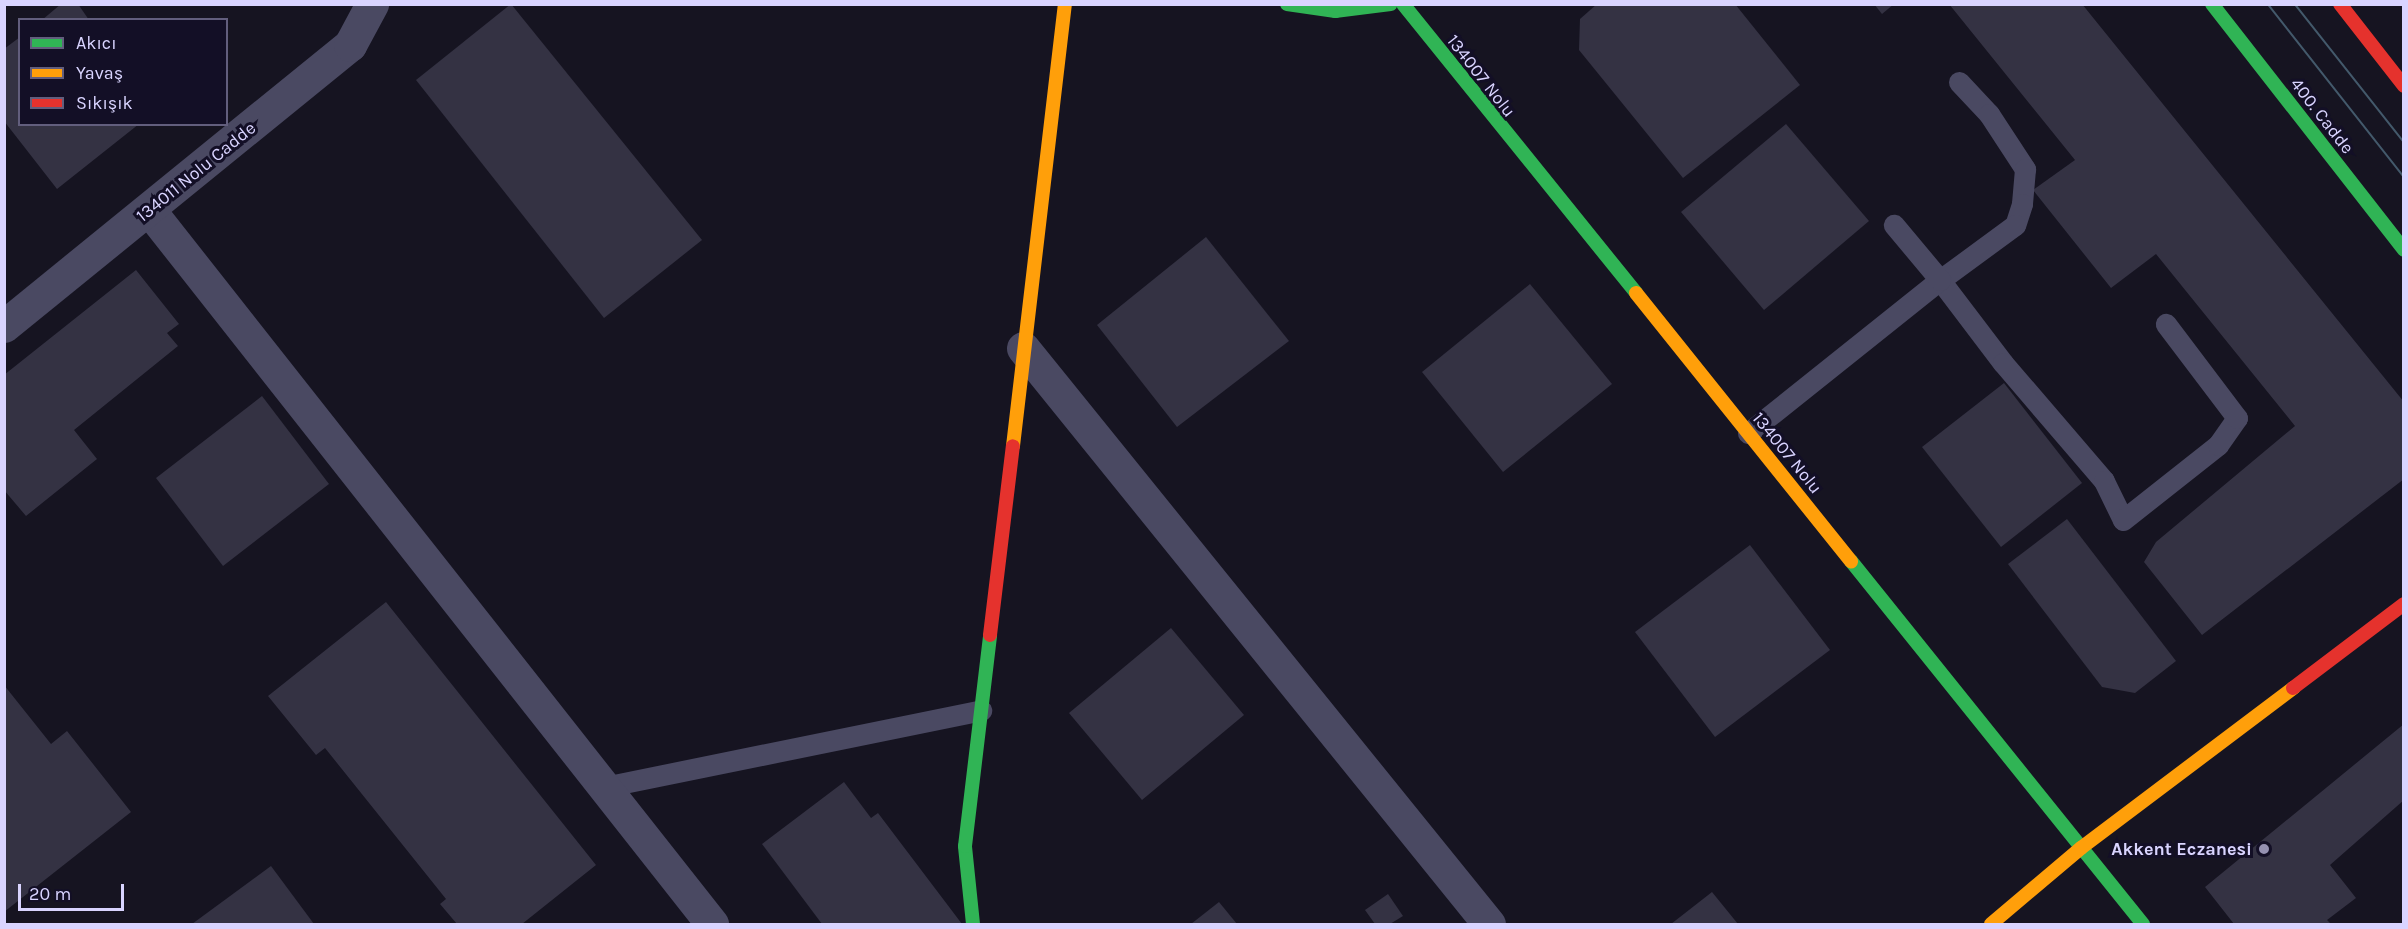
<!DOCTYPE html>
<meta charset="utf-8">
<style>
body{margin:0}
#map{position:relative;width:2408px;height:929px;overflow:hidden;background:#161421;font-family:Karla,sans-serif}
div>[style]{position:absolute}
.building>*{inset:0;background:#343243}
.lane>*{height:21px;margin:-10.5px;padding:0 10.5px;transform-origin:10.5px;border-radius:10.5px;background:#4a4962}
.street>*{height:33px;margin:-16.5px;padding:0 16.5px;transform-origin:16.5px;border-radius:16.5px;background:#4a4962}
.fast>*{height:14px;margin:-7px;padding:0 7px;transform-origin:7px;border-radius:7px;background:#30b455}
.slow>*{height:14px;margin:-7px;padding:0 7px;transform-origin:7px;border-radius:7px;background:#ff9f0a}
.jam>*{height:14px;margin:-7px;padding:0 7px;transform-origin:7px;border-radius:7px;background:#e5322d}
.tram>*{height:1.5px;margin:-0.75px;padding:0 0.75px;transform-origin:0.75px;border-radius:0.75px;background:#43596b}
.dots>*{width:16px;height:16px;translate:-50% -50%;box-sizing:border-box;border:3px solid #130f26;border-radius:50%}
span{translate:-50% -50%;white-space:nowrap;text-align:center;line-height:1.15;-webkit-text-stroke:6px #130f26;paint-order:stroke}
.street-label{font-size:18px;color:#d9d4ff}
.poi-label{font-size:18px;color:#d9d4ff;font-weight:700}
.right{translate:-100% -50%;text-align:right}
.frame{position:absolute;inset:0;border:6px solid #d9d4ff;pointer-events:none}
.legend{position:absolute;left:18px;top:18px;width:210px;height:108px;box-sizing:border-box;background:#130f26;border:2px solid #625e7d;margin:0;padding:8px 10px;list-style:none;font-size:18px;color:#d9d4ff}
.legend li{display:flex;align-items:center;gap:12px;height:30px}
.legend b{width:30px;border:2px solid #625e7d}
.scale{position:absolute;left:18px;top:884px;width:106px;height:27px;box-sizing:border-box;border:3px solid #d9d4ff;border-top:0;padding-left:8px;font-size:18px;line-height:21px;white-space:nowrap;color:#d9d4ff;-webkit-text-stroke:4px #130f26;paint-order:stroke}
</style>
<div id="map">
<div class="building">
<i style="clip-path:polygon(61px 4px,78px 4px,89px 20px,42px 20px)"></i>
<i style="clip-path:polygon(511px 4px,702px 240px,604px 318px,416px 80px)"></i>
<i style="clip-path:polygon(1597px 4px,1735px 4px,1800px 85px,1683px 178px,1579px 50px,1580px 19px)"></i>
<i style="clip-path:polygon(1874px 4px,1894px 4px,1882px 14px)"></i>
<i style="clip-path:polygon(1949px 4px,2082px 4px,2404px 402px,2404px 479px,2202px 635px,2144px 562px,2156px 542px,2295px 426px,2156px 254px,2111px 288px,2033px 190px,2075px 160px)"></i>
<i style="clip-path:polygon(20px 37px,20px 124px,139px 124px,57px 189px,4px 121px,4px 49px)"></i>
<i style="clip-path:polygon(1786px 124px,1869px 221px,1764px 310px,1681px 212px)"></i>
<i style="clip-path:polygon(1206px 237px,1289px 341px,1177px 427px,1097px 325px)"></i>
<i style="clip-path:polygon(136px 270px,179px 324px,167px 333px,178px 346px,74px 430px,97px 459px,26px 516px,4px 490px,4px 375px)"></i>
<i style="clip-path:polygon(1530px 284px,1612px 384px,1503px 472px,1422px 372px)"></i>
<i style="clip-path:polygon(2004px 383px,2082px 483px,2001px 547px,1922px 447px)"></i>
<i style="clip-path:polygon(262px 396px,329px 484px,223px 566px,156px 478px)"></i>
<i style="clip-path:polygon(2067px 519px,2176px 661px,2135px 693px,2102px 687px,2008px 564px)"></i>
<i style="clip-path:polygon(1750px 545px,1830px 650px,1715px 737px,1635px 632px)"></i>
<i style="clip-path:polygon(386px 602px,596px 865px,522px 924px,457px 924px,440px 904px,446px 899px,325px 748px,316px 755px,268px 696px)"></i>
<i style="clip-path:polygon(1171px 628px,1244px 715px,1142px 800px,1069px 713px)"></i>
<i style="clip-path:polygon(4px 685px,51px 744px,67px 731px,131px 812px,4px 912px)"></i>
<i style="clip-path:polygon(2404px 724px,2404px 800px,2330px 865px,2356px 898px,2327px 920px,2331px 924px,2234px 924px,2205px 887px)"></i>
<i style="clip-path:polygon(844px 782px,871px 818px,878px 813px,962px 924px,822px 924px,762px 844px)"></i>
<i style="clip-path:polygon(271px 866px,314px 924px,192px 924px)"></i>
<i style="clip-path:polygon(1712px 892px,1738px 924px,1671px 924px)"></i>
<i style="clip-path:polygon(1388px 894px,1403px 916px,1390px 924px,1375px 924px,1365px 910px)"></i>
<i style="clip-path:polygon(1219px 902px,1237px 924px,1191px 924px)"></i>
</div>
<div class="lane">
<i style="left:1959px;top:82px;width:44px;rotate:46.8deg"></i>
<i style="left:1989px;top:114px;width:66px;rotate:56.8deg"></i>
<i style="left:2025px;top:169px;width:35px;rotate:95deg"></i>
<i style="left:2022px;top:204px;width:22px;rotate:108deg"></i>
<i style="left:2015px;top:225px;width:93px;rotate:143.7deg"></i>
<i style="left:1940px;top:280px;width:104px;rotate:52.8deg"></i>
<i style="left:2003px;top:363px;width:155px;rotate:49.4deg"></i>
<i style="left:2104px;top:481px;width:43px;rotate:64deg"></i>
<i style="left:2123px;top:520px;width:121px;rotate:-38.3deg"></i>
<i style="left:2218px;top:445px;width:33px;rotate:-55deg"></i>
<i style="left:2237px;top:418px;width:118px;rotate:-127.1deg"></i>
<i style="left:1748px;top:433px;width:246px;rotate:-38.6deg"></i>
<i style="left:1940px;top:280px;width:72px;rotate:-129.9deg"></i>
<i style="left:604px;top:787px;width:385px;rotate:-11.5deg"></i>
</div>
<div class="street">
<i style="left:150px;top:211px;width:908px;rotate:51.75deg"></i>
<i style="left:4px;top:326px;width:446px;rotate:-39.1deg"></i>
<i style="left:350px;top:45px;width:47px;rotate:-61.8deg"></i>
<i style="left:1023px;top:348px;width:741px;rotate:51.03deg"></i>
</div>
<div class="fast">
<i style="left:1287px;top:4px;width:49px;rotate:8.3deg"></i>
<i style="left:1335px;top:11px;width:56px;rotate:-7.1deg"></i>
<i style="left:1403px;top:4px;width:371px;rotate:51.1deg"></i>
<i style="left:2212px;top:4px;width:312px;rotate:52deg"></i>
<i style="left:1851px;top:561px;width:466px;rotate:51.2deg"></i>
<i style="left:973px;top:924px;width:78px;rotate:-95.9deg"></i>
<i style="left:965px;top:846px;width:212px;rotate:-83.2deg"></i>
</div>
<div class="slow">
<i style="left:1636px;top:293px;width:344px;rotate:51.3deg"></i>
<i style="left:1013px;top:446px;width:445px;rotate:-83.3deg"></i>
<i style="left:1991px;top:924px;width:118px;rotate:-40.2deg"></i>
<i style="left:2081px;top:848px;width:266px;rotate:-37deg"></i>
</div>
<div class="jam">
<i style="left:2340px;top:4px;width:104px;rotate:52deg"></i>
<i style="left:990px;top:635px;width:190px;rotate:-83.1deg"></i>
<i style="left:2293px;top:688px;width:139px;rotate:-37.1deg"></i>
</div>
<div class="tram">
<i style="left:2268px;top:4px;width:220px;rotate:51.8deg"></i>
<i style="left:2295px;top:4px;width:176px;rotate:51.7deg"></i>
</div>
<div class="dots">
<i style="left:2264px;top:849px;background:#9591b1"></i>
</div>
<div class="street-label">
<span style="left:1481px;top:76px;rotate:52deg">134007 Nolu</span>
<span style="left:2322px;top:116px;rotate:52deg">400. Cadde</span>
<span style="left:196px;top:172px;rotate:-39deg">134011 Nolu Cadde</span>
<span style="left:1787px;top:453px;rotate:51deg">134007 Nolu</span>
</div>
<div class="poi-label">
<span class="right" style="left:2252px;top:849px">Akkent Eczanesi</span>
</div>
<div class="frame"></div>
<ul class="legend">
<li><b style="height:8px;background:#30b455"></b>Akıcı</li>
<li><b style="height:8px;background:#ff9f0a"></b>Yavaş</li>
<li><b style="height:8px;background:#e5322d"></b>Sıkışık</li>
</ul>
<div class="scale">20 m</div>
</div>
